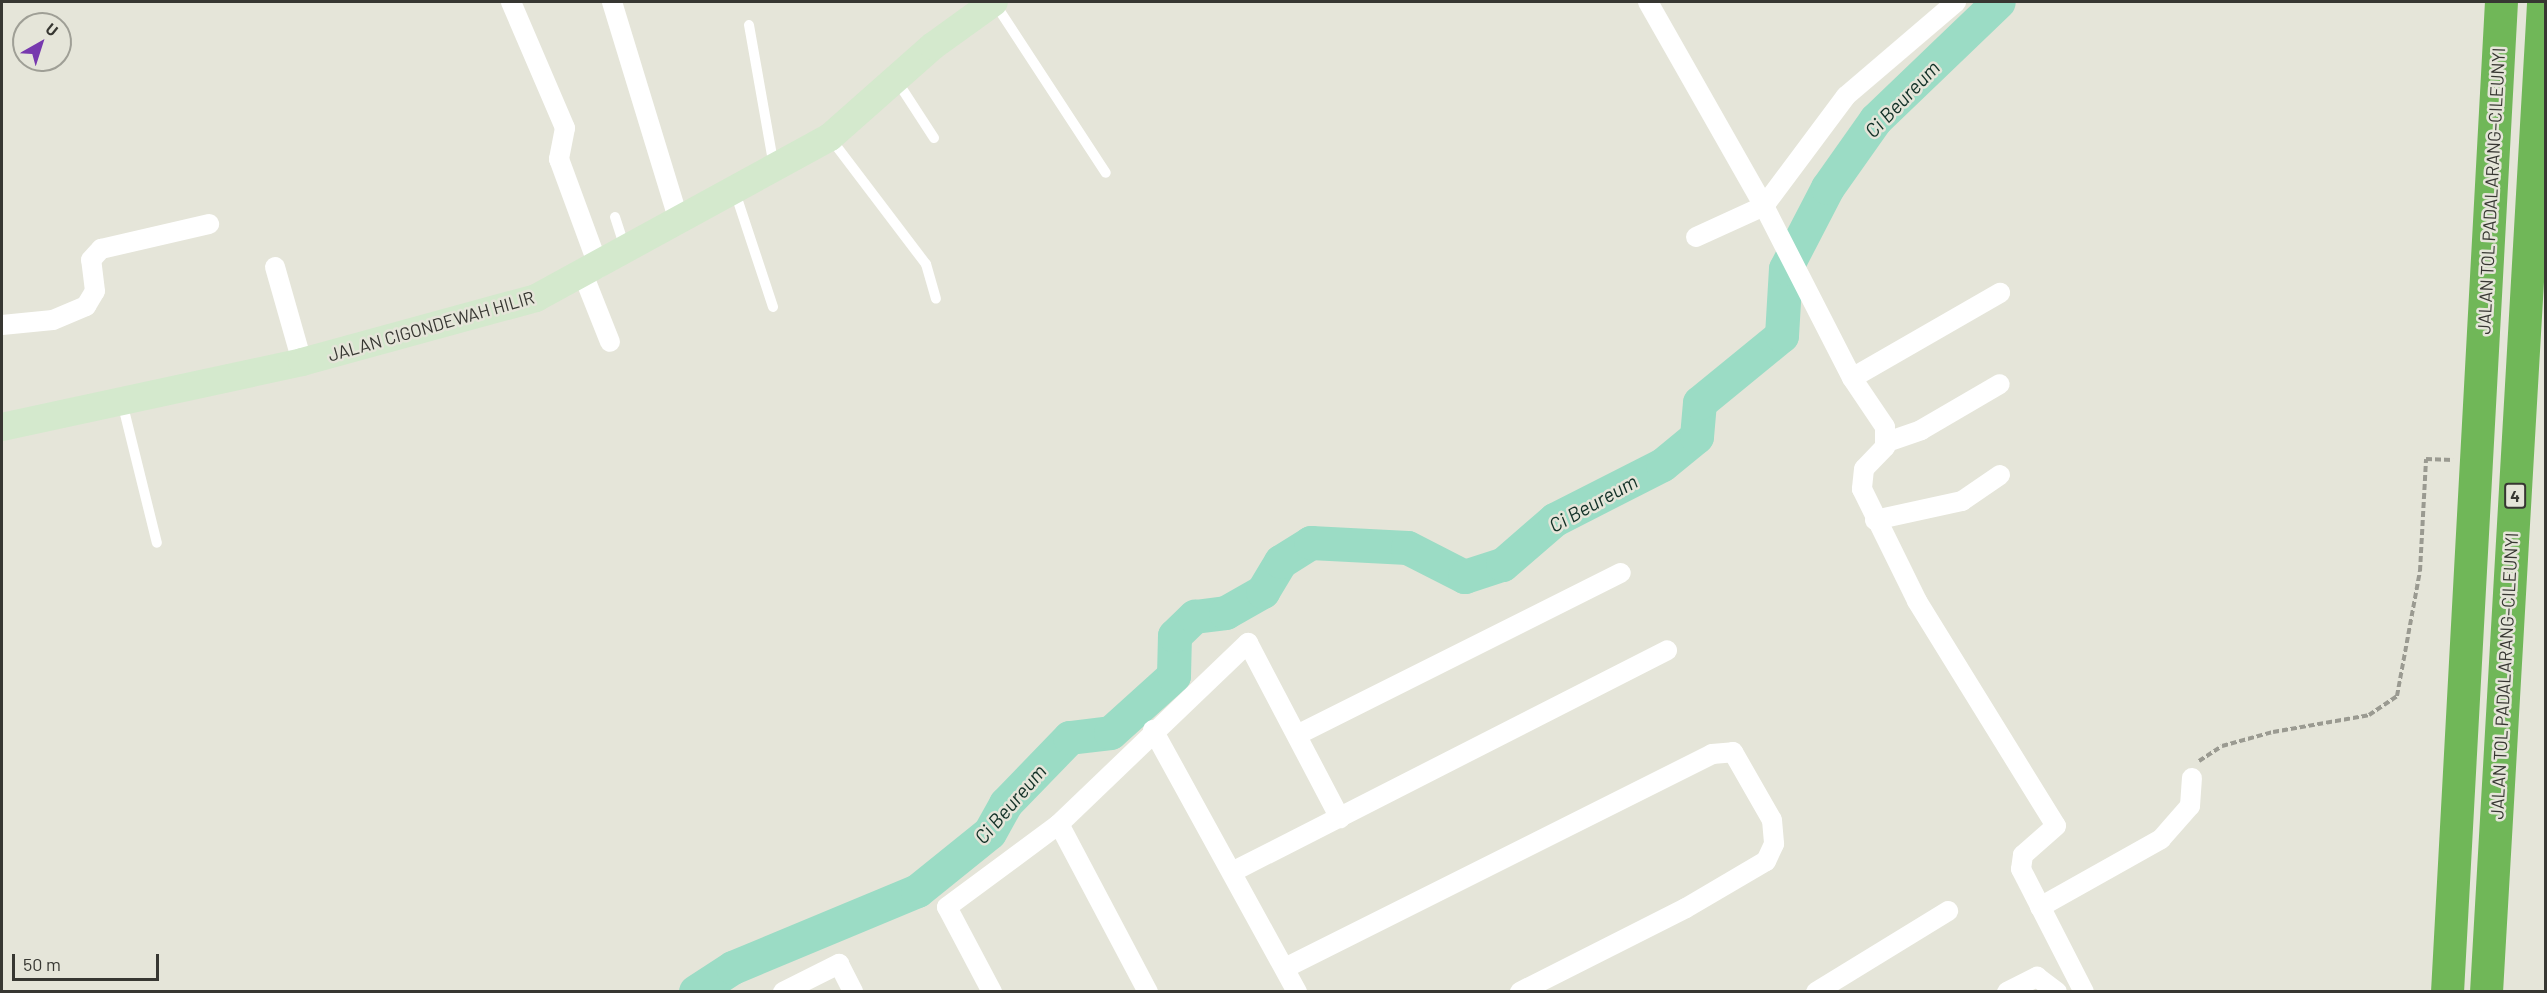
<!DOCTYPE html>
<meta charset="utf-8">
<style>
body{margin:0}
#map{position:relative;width:2547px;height:993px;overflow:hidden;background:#e5e5d9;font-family:Barlow,sans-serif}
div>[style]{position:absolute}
.river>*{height:34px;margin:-17px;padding:0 17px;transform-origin:17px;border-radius:17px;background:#9bdcc5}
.path>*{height:4px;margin-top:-2px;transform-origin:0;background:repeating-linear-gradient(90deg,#9a9a91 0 6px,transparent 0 9px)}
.lane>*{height:10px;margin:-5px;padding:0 5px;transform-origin:5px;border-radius:5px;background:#fff}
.street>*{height:20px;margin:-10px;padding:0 10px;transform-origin:10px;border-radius:10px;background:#fff}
.secondary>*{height:28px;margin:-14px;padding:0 14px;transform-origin:14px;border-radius:14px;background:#d4e9cd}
.highway>*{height:33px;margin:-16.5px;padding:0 16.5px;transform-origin:16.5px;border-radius:16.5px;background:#70b758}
span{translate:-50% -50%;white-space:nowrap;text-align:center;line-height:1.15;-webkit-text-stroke:5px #e5e5d9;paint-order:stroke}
.shield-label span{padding:2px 4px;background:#e5e5d9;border:2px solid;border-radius:4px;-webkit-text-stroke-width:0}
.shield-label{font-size:16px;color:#373732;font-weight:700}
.street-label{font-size:18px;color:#373732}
.water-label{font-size:20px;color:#113026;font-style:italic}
.frame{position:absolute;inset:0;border:3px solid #373732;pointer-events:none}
.north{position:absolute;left:12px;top:12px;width:60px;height:60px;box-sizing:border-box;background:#e5e5d9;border:2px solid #9f9f96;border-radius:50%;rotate:39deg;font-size:16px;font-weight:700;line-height:24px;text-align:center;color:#373732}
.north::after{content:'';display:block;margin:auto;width:21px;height:27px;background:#7739ae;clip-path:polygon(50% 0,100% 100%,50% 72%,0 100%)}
.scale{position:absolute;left:12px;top:954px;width:147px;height:27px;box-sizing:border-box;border:3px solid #373732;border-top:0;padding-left:8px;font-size:18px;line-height:21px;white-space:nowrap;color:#373732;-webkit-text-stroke:4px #e5e5d9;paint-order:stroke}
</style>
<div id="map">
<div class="river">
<i style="left:696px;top:992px;width:44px;rotate:-33deg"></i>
<i style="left:733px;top:968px;width:200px;rotate:-22.6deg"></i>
<i style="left:918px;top:891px;width:92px;rotate:-38.9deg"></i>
<i style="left:990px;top:833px;width:33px;rotate:-61deg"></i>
<i style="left:1006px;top:804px;width:92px;rotate:-45.9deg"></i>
<i style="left:1070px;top:738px;width:41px;rotate:-7deg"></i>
<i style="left:1111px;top:733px;width:85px;rotate:-42.1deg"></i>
<i style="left:1174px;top:676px;width:40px;rotate:-88.6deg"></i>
<i style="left:1175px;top:636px;width:28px;rotate:-44deg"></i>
<i style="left:1195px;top:617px;width:31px;rotate:-7deg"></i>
<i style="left:1226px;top:613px;width:43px;rotate:-29.6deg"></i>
<i style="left:1263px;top:592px;width:35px;rotate:-59deg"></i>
<i style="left:1281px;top:562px;width:36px;rotate:-32deg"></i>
<i style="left:1311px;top:543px;width:97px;rotate:3deg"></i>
<i style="left:1408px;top:548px;width:64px;rotate:27deg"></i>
<i style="left:1465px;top:577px;width:40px;rotate:-18deg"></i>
<i style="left:1503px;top:565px;width:69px;rotate:-40.9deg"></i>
<i style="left:1555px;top:520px;width:121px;rotate:-27deg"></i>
<i style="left:1663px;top:465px;width:44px;rotate:-39.5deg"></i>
<i style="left:1697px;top:437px;width:34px;rotate:-85deg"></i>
<i style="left:1700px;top:403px;width:106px;rotate:-39.3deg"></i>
<i style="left:1782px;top:336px;width:67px;rotate:-86.6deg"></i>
<i style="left:1786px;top:269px;width:91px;rotate:-62.6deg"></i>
<i style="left:1828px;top:188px;width:83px;rotate:-54.8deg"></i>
<i style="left:1876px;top:120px;width:170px;rotate:-43.8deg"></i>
</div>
<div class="path">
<i style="left:2546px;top:483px;width:54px;rotate:90deg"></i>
<i style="left:2199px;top:761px;width:27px;rotate:-33deg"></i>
<i style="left:2222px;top:746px;width:53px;rotate:-15.4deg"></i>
<i style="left:2273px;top:732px;width:97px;rotate:-10deg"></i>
<i style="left:2369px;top:715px;width:34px;rotate:-34deg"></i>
<i style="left:2397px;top:696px;width:127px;rotate:-79.6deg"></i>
<i style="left:2420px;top:571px;width:112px;rotate:-86.9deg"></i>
<i style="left:2426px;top:459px;width:27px;rotate:2deg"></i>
</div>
<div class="lane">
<i style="left:994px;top:2px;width:204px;rotate:56.8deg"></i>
<i style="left:749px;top:25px;width:144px;rotate:80deg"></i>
<i style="left:897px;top:81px;width:68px;rotate:57deg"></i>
<i style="left:831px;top:139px;width:157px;rotate:52.8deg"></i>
<i style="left:926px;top:264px;width:36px;rotate:74deg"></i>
<i style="left:735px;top:192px;width:121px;rotate:71.7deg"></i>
<i style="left:615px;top:217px;width:33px;rotate:72deg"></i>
<i style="left:122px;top:402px;width:145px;rotate:76.1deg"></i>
</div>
<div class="street">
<i style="left:511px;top:2px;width:137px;rotate:66.8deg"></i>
<i style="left:565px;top:128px;width:32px;rotate:101deg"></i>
<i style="left:559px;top:159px;width:116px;rotate:69.8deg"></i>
<i style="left:612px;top:2px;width:229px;rotate:73deg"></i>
<i style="left:1648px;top:2px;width:235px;rotate:60.4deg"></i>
<i style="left:1764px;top:206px;width:193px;rotate:62.9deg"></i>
<i style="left:1852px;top:378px;width:59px;rotate:56deg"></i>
<i style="left:1885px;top:427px;width:20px;rotate:90deg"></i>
<i style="left:1885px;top:447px;width:30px;rotate:134deg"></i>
<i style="left:1864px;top:469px;width:20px;rotate:96deg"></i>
<i style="left:1862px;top:489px;width:125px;rotate:63.8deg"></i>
<i style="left:1917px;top:601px;width:264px;rotate:58.3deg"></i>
<i style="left:2056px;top:826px;width:44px;rotate:138.7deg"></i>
<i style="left:2023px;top:855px;width:14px;rotate:98deg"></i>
<i style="left:2021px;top:869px;width:138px;rotate:62.9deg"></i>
<i style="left:1696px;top:237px;width:75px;rotate:-24.5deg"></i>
<i style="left:1764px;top:206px;width:137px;rotate:-53.3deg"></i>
<i style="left:1846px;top:96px;width:145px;rotate:-40.5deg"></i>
<i style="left:275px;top:267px;width:99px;rotate:74.1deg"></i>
<i style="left:583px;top:274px;width:73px;rotate:68.3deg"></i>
<i style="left:2px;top:325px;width:51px;rotate:-5.6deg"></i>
<i style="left:53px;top:320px;width:36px;rotate:-23deg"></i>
<i style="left:86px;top:306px;width:17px;rotate:-59deg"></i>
<i style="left:95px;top:291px;width:31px;rotate:-97deg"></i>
<i style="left:91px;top:260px;width:15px;rotate:-48deg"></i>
<i style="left:101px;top:249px;width:111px;rotate:-13deg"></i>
<i style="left:1852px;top:378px;width:171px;rotate:-29.9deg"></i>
<i style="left:1887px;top:442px;width:36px;rotate:-19deg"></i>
<i style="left:1921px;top:430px;width:91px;rotate:-30.2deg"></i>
<i style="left:1875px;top:520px;width:89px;rotate:-12.3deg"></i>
<i style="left:1962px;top:501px;width:46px;rotate:-34.4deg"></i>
<i style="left:1153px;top:730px;width:299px;rotate:61.2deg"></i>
<i style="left:1297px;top:735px;width:362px;rotate:-26.6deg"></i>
<i style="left:1059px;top:824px;width:190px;rotate:62.1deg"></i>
<i style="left:1234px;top:871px;width:486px;rotate:-27deg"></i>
<i style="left:2040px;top:907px;width:139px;rotate:-29.3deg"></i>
<i style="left:2161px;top:839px;width:44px;rotate:-48.7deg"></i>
<i style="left:2190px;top:806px;width:28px;rotate:-86deg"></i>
<i style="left:1285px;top:968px;width:478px;rotate:-26.6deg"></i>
<i style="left:1712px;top:754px;width:21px;rotate:-5deg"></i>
<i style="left:1733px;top:752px;width:78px;rotate:60.2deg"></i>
<i style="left:1772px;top:820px;width:24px;rotate:85deg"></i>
<i style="left:1774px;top:844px;width:19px;rotate:115deg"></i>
<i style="left:1766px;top:861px;width:93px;rotate:149.6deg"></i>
<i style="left:1686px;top:908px;width:186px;rotate:153.2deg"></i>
<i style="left:783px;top:992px;width:63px;rotate:-26.6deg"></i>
<i style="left:839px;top:964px;width:31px;rotate:63deg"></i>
<i style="left:992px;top:992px;width:96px;rotate:-117.9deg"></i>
<i style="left:947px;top:907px;width:139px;rotate:-36.5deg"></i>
<i style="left:1059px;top:824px;width:262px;rotate:-43.8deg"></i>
<i style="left:1248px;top:643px;width:198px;rotate:62.3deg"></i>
<i style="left:1816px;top:992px;width:155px;rotate:-31.5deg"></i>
<i style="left:2007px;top:992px;width:34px;rotate:-27deg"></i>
<i style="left:2037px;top:977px;width:25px;rotate:37deg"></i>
</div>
<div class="secondary">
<i style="left:2px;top:427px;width:307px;rotate:-12.2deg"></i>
<i style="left:302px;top:362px;width:243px;rotate:-15.3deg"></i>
<i style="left:536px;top:298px;width:335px;rotate:-28.7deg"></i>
<i style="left:830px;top:137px;width:137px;rotate:-41.5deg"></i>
<i style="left:933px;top:46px;width:75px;rotate:-35.8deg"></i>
</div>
<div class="highway">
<i style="left:2447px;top:992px;width:991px;rotate:-86.88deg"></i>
<i style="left:2486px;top:992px;width:992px;rotate:-86.7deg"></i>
</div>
<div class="shield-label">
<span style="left:2515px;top:496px">4</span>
</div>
<div class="street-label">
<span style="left:2491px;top:191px;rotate:-87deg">JALAN TOL PADALARANG–CILEUNYI</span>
<span style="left:431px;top:326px;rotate:-16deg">JALAN CIGONDEWAH HILIR</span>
<span style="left:2504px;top:676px;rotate:-87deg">JALAN TOL PADALARANG–CILEUNYI</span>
</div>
<div class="water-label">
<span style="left:1902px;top:99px;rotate:-46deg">Ci Beureum</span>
<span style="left:1593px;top:503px;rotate:-29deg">Ci Beureum</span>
<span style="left:1010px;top:804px;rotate:-49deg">Ci Beureum</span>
</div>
<div class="frame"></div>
<div class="north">U</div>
<div class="scale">50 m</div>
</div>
